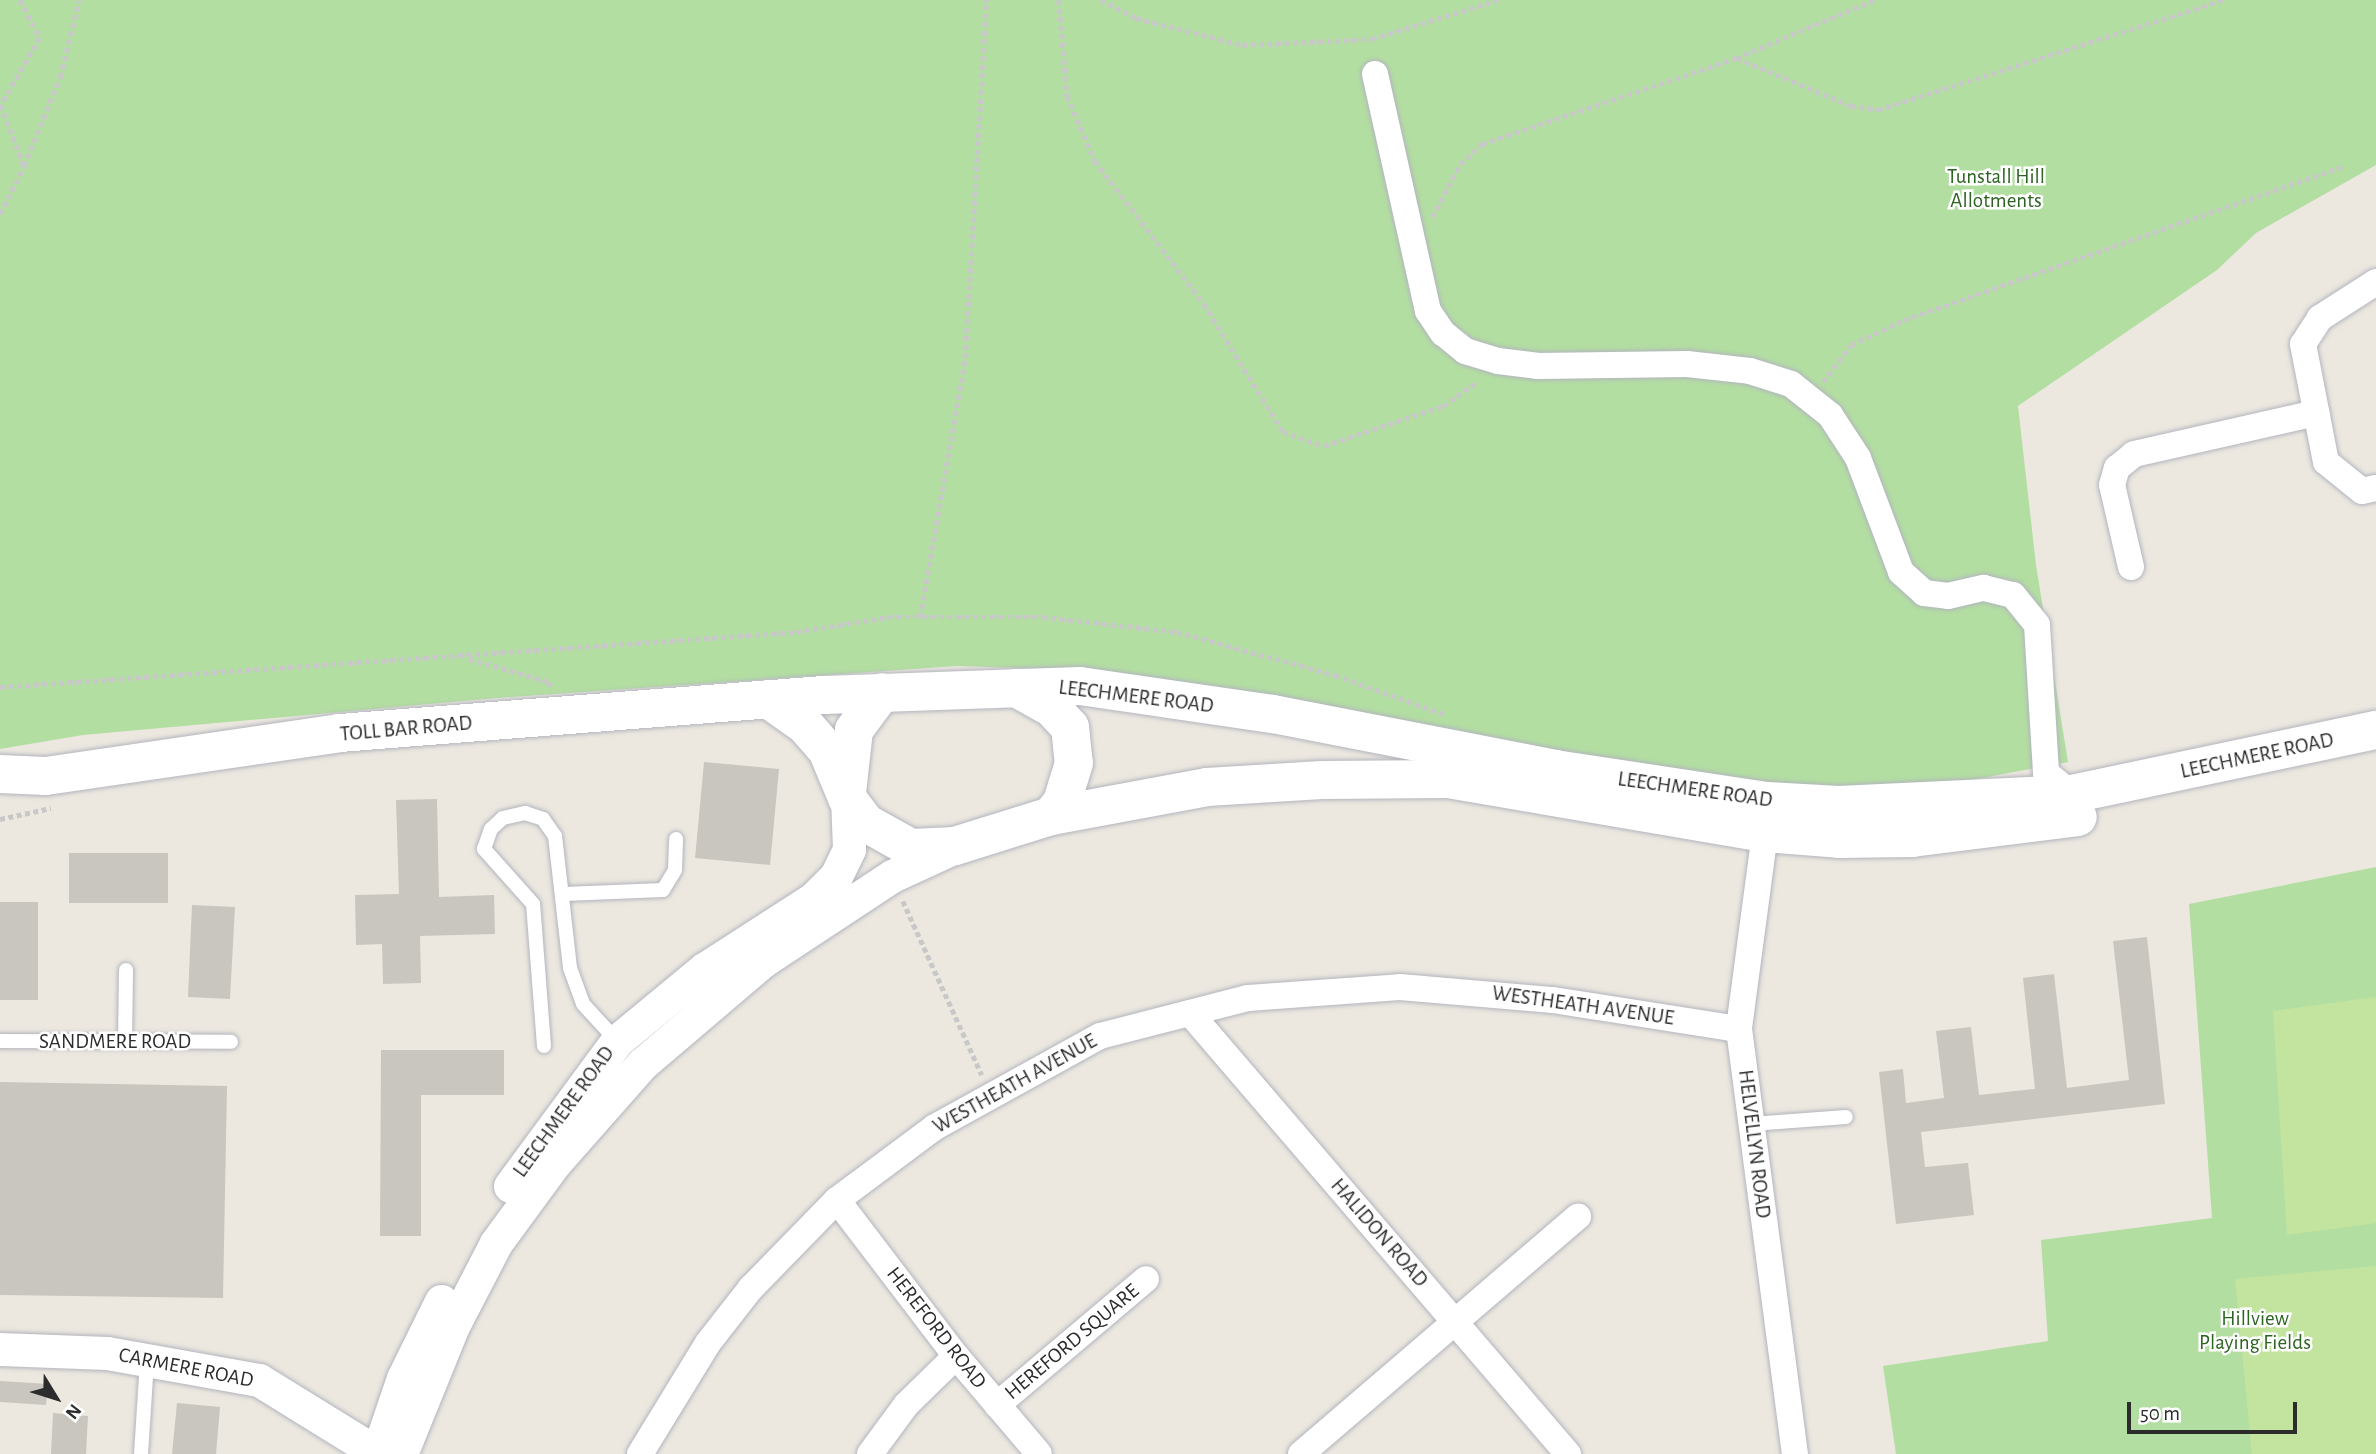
<!DOCTYPE html>
<style>
body{margin:0}
#map{position:relative;width:2376px;height:1454px;overflow:hidden;background:#ece8e0;font-family:"Alegreya Sans",sans-serif}
div>[style]{position:absolute}
.green>*{inset:0;background:#b3dea2}
.pitch>*{inset:0;background:#c3e49e}
.building>*{inset:0;background:#c8c6be}
.path>*{height:4.5px;margin-top:-2.25px;transform-origin:0;background:repeating-linear-gradient(90deg,#c8c8c8 0 5px,transparent 0 8.5px)}
.roads{filter:drop-shadow(0 0 2px #b3b5be) drop-shadow(0 0 2px #b3b5be)}
.service>*{height:14px;margin:-7px;padding:0 7px;transform-origin:7px;border-radius:7px;background:#fff}
.minor>*{height:26px;margin:-13px;padding:0 13px;transform-origin:13px;border-radius:13px;background:#fff}
.tertiary>*{height:33px;margin:-16.5px;padding:0 16.5px;transform-origin:16.5px;border-radius:16.5px;background:#fff}
.secondary>*{height:38px;margin:-19px;padding:0 19px;transform-origin:19px;border-radius:19px;background:#fff}
span{translate:-50% -50%;white-space:nowrap;text-align:center;line-height:1.15;-webkit-text-stroke:5px #fff;paint-order:stroke}
.park-label{font-size:21px;color:#2c6421}
.street-label{font-size:21px;color:#2c2c2c}
.north{position:absolute;left:21px;top:1363px;width:70px;height:70px;-webkit-text-stroke:5px #fff;paint-order:stroke;rotate:128deg;font-size:19px;font-weight:700;line-height:28px;text-align:center;color:#2c2c2c}
.north::after{content:'';display:block;margin:auto;width:24px;height:32px;background:#2c2c2c;clip-path:polygon(50% 0,100% 100%,50% 72%,0 100%)}
.scale{position:absolute;left:2127px;top:1402px;width:170px;height:32px;box-sizing:border-box;border:4px solid #2c2c2c;border-top:0;padding-left:9px;font-size:21px;line-height:24px;white-space:nowrap;color:#2c2c2c;-webkit-text-stroke:5px #fff;paint-order:stroke}
</style>
<div id="map">
<div class="green">
<i style="clip-path:polygon(0 0,2376px 0,2376px 165px,2256px 233px,2217px 270px,2018px 406px,2036px 565px,2068px 762px,1913px 791px,1782px 792px,1086px 670px,957px 666px,497px 698px,83px 735px,0 749px)"></i>
<i style="clip-path:polygon(2376px 867px,2376px 1454px,1896px 1454px,1883px 1366px,2048px 1341px,2041px 1240px,2212px 1218px,2189px 904px)"></i>
</div>
<div class="pitch">
<i style="clip-path:polygon(2376px 997px,2376px 1223px,2287px 1235px,2273px 1011px)"></i>
<i style="clip-path:polygon(2376px 1266px,2376px 1454px,2252px 1454px,2235px 1279px)"></i>
</div>
<div class="building">
<i style="clip-path:polygon(704px 762px,779px 769px,770px 865px,695px 858px)"></i>
<i style="clip-path:polygon(437px 799px,439px 897px,494px 895px,495px 934px,420px 936px,421px 983px,383px 984px,382px 944px,356px 945px,355px 895px,399px 894px,396px 800px)"></i>
<i style="clip-path:polygon(69px 853px,168px 853px,168px 903px,69px 903px)"></i>
<i style="clip-path:polygon(0 902px,38px 902px,38px 1000px,0 1000px)"></i>
<i style="clip-path:polygon(192px 905px,235px 907px,230px 999px,188px 997px)"></i>
<i style="clip-path:polygon(2147px 937px,2165px 1104px,1921px 1132px,1925px 1167px,1968px 1163px,1974px 1215px,1896px 1224px,1879px 1072px,1903px 1069px,1906px 1103px,1944px 1098px,1936px 1031px,1971px 1027px,1979px 1095px,2035px 1089px,2023px 978px,2054px 974px,2067px 1088px,2129px 1080px,2113px 941px)"></i>
<i style="clip-path:polygon(381px 1050px,504px 1050px,504px 1095px,421px 1095px,421px 1236px,380px 1236px)"></i>
<i style="clip-path:polygon(0 1082px,227px 1086px,223px 1298px,0 1295px)"></i>
<i style="clip-path:polygon(0 1381px,48px 1384px,46px 1405px,0 1402px)"></i>
<i style="clip-path:polygon(177px 1403px,220px 1407px,216px 1454px,172px 1454px)"></i>
<i style="clip-path:polygon(53px 1413px,88px 1416px,86px 1454px,51px 1454px)"></i>
</div>
<div class="path">
<i style="left:20px;top:0;width:43px;rotate:62.2deg"></i>
<i style="left:40px;top:38px;width:78px;rotate:120.2deg"></i>
<i style="left:1px;top:105px;width:65px;rotate:69.3deg"></i>
<i style="left:24px;top:166px;width:96px;rotate:-68deg"></i>
<i style="left:60px;top:77px;width:79px;rotate:-76.1deg"></i>
<i style="left:1059px;top:0;width:96px;rotate:85.2deg"></i>
<i style="left:1067px;top:96px;width:71px;rotate:66.7deg"></i>
<i style="left:1095px;top:161px;width:180px;rotate:52.7deg"></i>
<i style="left:1204px;top:304px;width:150px;rotate:58.3deg"></i>
<i style="left:1283px;top:432px;width:43px;rotate:18.9deg"></i>
<i style="left:1324px;top:446px;width:126px;rotate:-18.6deg"></i>
<i style="left:1443px;top:406px;width:43px;rotate:-35.5deg"></i>
<i style="left:1101px;top:0;width:39px;rotate:27deg"></i>
<i style="left:1136px;top:18px;width:109px;rotate:14.3deg"></i>
<i style="left:1242px;top:45px;width:130px;rotate:-2.6deg"></i>
<i style="left:1372px;top:39px;width:132px;rotate:-17.2deg"></i>
<i style="left:1737px;top:58px;width:124px;rotate:22.8deg"></i>
<i style="left:1851px;top:106px;width:27px;rotate:8deg"></i>
<i style="left:1878px;top:110px;width:362px;rotate:-17.7deg"></i>
<i style="left:0;top:214px;width:54px;rotate:-63.4deg"></i>
<i style="left:1432px;top:217px;width:60px;rotate:-62.2deg"></i>
<i style="left:1460px;top:164px;width:30px;rotate:-42deg"></i>
<i style="left:1482px;top:144px;width:268px;rotate:-18.7deg"></i>
<i style="left:1736px;top:58px;width:150px;rotate:-22.8deg"></i>
<i style="left:1823px;top:382px;width:46px;rotate:-52.9deg"></i>
<i style="left:1851px;top:345px;width:59px;rotate:-25.3deg"></i>
<i style="left:1904px;top:320px;width:465px;rotate:-19.3deg"></i>
<i style="left:920px;top:617px;width:263px;rotate:-80.1deg"></i>
<i style="left:965px;top:358px;width:359px;rotate:-86.6deg"></i>
<i style="left:469px;top:659px;width:84px;rotate:15.9deg"></i>
<i style="left:550px;top:682px;width:5px;rotate:90deg"></i>
<i style="left:0;top:687px;width:798px;rotate:-3.95deg"></i>
<i style="left:796px;top:632px;width:93px;rotate:-9.3deg"></i>
<i style="left:888px;top:617px;width:155px"></i>
<i style="left:1043px;top:617px;width:135px;rotate:6.4deg"></i>
<i style="left:1177px;top:632px;width:164px;rotate:15.2deg"></i>
<i style="left:1335px;top:675px;width:118px;rotate:19.8deg"></i>
<i style="left:0;top:819px;width:52px;rotate:-12.2deg"></i>
<i style="left:903px;top:901px;width:191px;rotate:65.6deg"></i>
</div>
<div class="roads">
<div class="service">
<i style="left:564px;top:894px;width:99px;rotate:-2.3deg"></i>
<i style="left:663px;top:890px;width:23px;rotate:-59deg"></i>
<i style="left:675px;top:870px;width:31px;rotate:-88deg"></i>
<i style="left:0;top:1041px;width:231px;rotate:0.2deg"></i>
<i style="left:125px;top:1042px;width:72px;rotate:-89.2deg"></i>
<i style="left:544px;top:1046px;width:142px;rotate:-94.4deg"></i>
<i style="left:533px;top:904px;width:74px;rotate:-131.7deg"></i>
<i style="left:484px;top:849px;width:21px;rotate:-71deg"></i>
<i style="left:491px;top:829px;width:16px;rotate:-43deg"></i>
<i style="left:503px;top:818px;width:23px;rotate:-13deg"></i>
<i style="left:525px;top:813px;width:19px;rotate:18deg"></i>
<i style="left:543px;top:819px;width:21px;rotate:55deg"></i>
<i style="left:555px;top:836px;width:133px;rotate:83.5deg"></i>
<i style="left:570px;top:968px;width:38px;rotate:70deg"></i>
<i style="left:583px;top:1004px;width:50px;rotate:47.4deg"></i>
<i style="left:1752px;top:1124px;width:94px;rotate:-4.3deg"></i>
<i style="left:141px;top:1454px;width:94px;rotate:-86.3deg"></i>
</div>
<div class="minor">
<i style="left:1375px;top:74px;width:243px;rotate:77.4deg"></i>
<i style="left:1428px;top:311px;width:27px;rotate:56deg"></i>
<i style="left:1443px;top:333px;width:28px;rotate:39deg"></i>
<i style="left:1465px;top:351px;width:34px;rotate:17deg"></i>
<i style="left:1498px;top:361px;width:39px;rotate:7deg"></i>
<i style="left:1537px;top:366px;width:150px;rotate:-0.8deg"></i>
<i style="left:1687px;top:364px;width:63px;rotate:6.3deg"></i>
<i style="left:1750px;top:371px;width:43px;rotate:17.6deg"></i>
<i style="left:1791px;top:384px;width:50px;rotate:38.5deg"></i>
<i style="left:1830px;top:415px;width:51px;rotate:56.9deg"></i>
<i style="left:1858px;top:458px;width:122px;rotate:69.3deg"></i>
<i style="left:1901px;top:572px;width:31px;rotate:42deg"></i>
<i style="left:1924px;top:593px;width:24px;rotate:7deg"></i>
<i style="left:1948px;top:596px;width:37px;rotate:-13deg"></i>
<i style="left:1984px;top:588px;width:30px;rotate:14deg"></i>
<i style="left:2013px;top:595px;width:38px;rotate:51deg"></i>
<i style="left:2037px;top:625px;width:148px;rotate:86.5deg"></i>
<i style="left:2046px;top:773px;width:33px;rotate:39deg"></i>
<i style="left:2376px;top:282px;width:67px;rotate:147.3deg"></i>
<i style="left:2320px;top:318px;width:31px;rotate:123deg"></i>
<i style="left:2303px;top:344px;width:120px;rotate:79deg"></i>
<i style="left:2326px;top:462px;width:46px;rotate:38.9deg"></i>
<i style="left:2362px;top:491px;width:14px;rotate:-12deg"></i>
<i style="left:2131px;top:567px;width:84px;rotate:-103deg"></i>
<i style="left:2112px;top:485px;width:18px;rotate:-74deg"></i>
<i style="left:2117px;top:468px;width:22px;rotate:-39deg"></i>
<i style="left:2134px;top:454px;width:187px;rotate:-12.7deg"></i>
<i style="left:1765px;top:833px;width:198px;rotate:97.6deg"></i>
<i style="left:1739px;top:1029px;width:429px;rotate:82.5deg"></i>
<i style="left:1190px;top:1013px;width:581px;rotate:49.4deg"></i>
<i style="left:837px;top:1200px;width:196px;rotate:52.7deg"></i>
<i style="left:956px;top:1356px;width:128px;rotate:49.7deg"></i>
<i style="left:997px;top:1405px;width:195px;rotate:-40.2deg"></i>
<i style="left:640px;top:1454px;width:130px;rotate:-58.5deg"></i>
<i style="left:708px;top:1343px;width:70px;rotate:-52deg"></i>
<i style="left:751px;top:1288px;width:123px;rotate:-45.7deg"></i>
<i style="left:837px;top:1200px;width:122px;rotate:-36.7deg"></i>
<i style="left:935px;top:1127px;width:188px;rotate:-28.9deg"></i>
<i style="left:1100px;top:1036px;width:153px;rotate:-14.4deg"></i>
<i style="left:1248px;top:998px;width:152px;rotate:-4.1deg"></i>
<i style="left:1400px;top:987px;width:154px;rotate:4.9deg"></i>
<i style="left:1553px;top:1000px;width:188px;rotate:8.9deg"></i>
<i style="left:870px;top:1454px;width:61px;rotate:-53.7deg"></i>
<i style="left:906px;top:1405px;width:70px;rotate:-44.4deg"></i>
<i style="left:1301px;top:1454px;width:365px;rotate:-40.6deg"></i>
</div>
<div class="tertiary">
<i style="left:510px;top:1186px;width:180px;rotate:-53.6deg"></i>
<i style="left:617px;top:1041px;width:113px;rotate:-39.6deg"></i>
<i style="left:704px;top:969px;width:131px;rotate:-32.8deg"></i>
<i style="left:814px;top:898px;width:31px;rotate:-45deg"></i>
<i style="left:836px;top:876px;width:30px;rotate:-64deg"></i>
<i style="left:849px;top:849px;width:51px;rotate:-92.2deg"></i>
<i style="left:0;top:1349px;width:107px;rotate:2.1deg"></i>
<i style="left:107px;top:1353px;width:154px;rotate:10.1deg"></i>
<i style="left:259px;top:1380px;width:141px;rotate:31.7deg"></i>
<i style="left:377px;top:1454px;width:80px;rotate:-71.1deg"></i>
<i style="left:403px;top:1378px;width:86px;rotate:-63.7deg"></i>
<i style="left:401px;top:1454px;width:138px;rotate:-67.9deg"></i>
<i style="left:453px;top:1326px;width:93px;rotate:-62.6deg"></i>
<i style="left:496px;top:1243px;width:97px;rotate:-53.8deg"></i>
<i style="left:553px;top:1165px;width:135px;rotate:-48.6deg"></i>
<i style="left:642px;top:1064px;width:159px;rotate:-40.4deg"></i>
<i style="left:763px;top:961px;width:154px;rotate:-33.4deg"></i>
<i style="left:892px;top:876px;width:67px;rotate:-24.7deg"></i>
</div>
<div class="secondary">
<i style="left:1016px;top:688px;width:41px;rotate:29.1deg"></i>
<i style="left:1052px;top:708px;width:26px;rotate:47deg"></i>
<i style="left:1070px;top:727px;width:36px;rotate:84deg"></i>
<i style="left:1074px;top:763px;width:41px;rotate:107.1deg"></i>
<i style="left:1062px;top:802px;width:18px;rotate:128deg"></i>
<i style="left:768px;top:699px;width:45px;rotate:35.1deg"></i>
<i style="left:805px;top:725px;width:33px;rotate:49deg"></i>
<i style="left:827px;top:750px;width:52px;rotate:67.4deg"></i>
<i style="left:847px;top:798px;width:31px;rotate:53deg"></i>
<i style="left:866px;top:823px;width:51px;rotate:29.1deg"></i>
<i style="left:911px;top:848px;width:44px;rotate:-2.6deg"></i>
<i style="left:955px;top:846px;width:101px;rotate:-17.4deg"></i>
<i style="left:1051px;top:816px;width:159px;rotate:-10.5deg"></i>
<i style="left:1207px;top:787px;width:115px;rotate:-3.5deg"></i>
<i style="left:1322px;top:780px;width:126px;rotate:-0.5deg"></i>
<i style="left:1448px;top:779px;width:322px;rotate:9.7deg"></i>
<i style="left:1765px;top:833px;width:74px;rotate:4.6deg"></i>
<i style="left:1839px;top:839px;width:73px;rotate:-0.8deg"></i>
<i style="left:1912px;top:838px;width:167px;rotate:-7.2deg"></i>
<i style="left:0;top:774px;width:46px;rotate:2.5deg"></i>
<i style="left:46px;top:776px;width:297px;rotate:-8.3deg"></i>
<i style="left:340px;top:733px;width:485px;rotate:-4.5deg"></i>
<i style="left:824px;top:695px;width:256px;rotate:-2deg"></i>
<i style="left:1080px;top:686px;width:195px;rotate:8.3deg"></i>
<i style="left:1273px;top:714px;width:287px;rotate:11deg"></i>
<i style="left:1555px;top:769px;width:214px;rotate:8.6deg"></i>
<i style="left:1767px;top:801px;width:72px;rotate:3.2deg"></i>
<i style="left:1839px;top:805px;width:233px;rotate:-2.7deg"></i>
<i style="left:2072px;top:794px;width:311px;rotate:-11.9deg"></i>
<i style="left:847px;top:793px;width:63px;rotate:-83.7deg"></i>
<i style="left:854px;top:730px;width:47px;rotate:-53.6deg"></i>
</div>
</div>
<div class="park-label">
<span style="left:1996px;top:189px">Tunstall Hill<br>Allotments</span>
<span style="left:2255px;top:1331px">Hillview<br>Playing Fields</span>
</div>
<div class="street-label">
<span style="left:1136px;top:697px;rotate:7deg">LEECHMERE ROAD</span>
<span style="left:406px;top:729px;rotate:-5deg">TOLL BAR ROAD</span>
<span style="left:2257px;top:756px;rotate:-12deg">LEECHMERE ROAD</span>
<span style="left:1695px;top:790px;rotate:8deg">LEECHMERE ROAD</span>
<span style="left:1583px;top:1006px;rotate:8deg">WESTHEATH AVENUE</span>
<span style="left:115px;top:1042px">SANDMERE ROAD</span>
<span style="left:1015px;top:1084px;rotate:-29deg">WESTHEATH AVENUE</span>
<span style="left:564px;top:1112px;rotate:-54deg">LEECHMERE ROAD</span>
<span style="left:1754px;top:1144px;rotate:83deg">HELVELLYN ROAD</span>
<span style="left:1379px;top:1233px;rotate:49deg">HALIDON ROAD</span>
<span style="left:936px;top:1328px;rotate:52deg">HEREFORD ROAD</span>
<span style="left:1072px;top:1342px;rotate:-40deg">HEREFORD SQUARE</span>
<span style="left:186px;top:1368px;rotate:11deg">CARMERE ROAD</span>
</div>
<div class="north">N</div>
<div class="scale">50 m</div>
</div>
